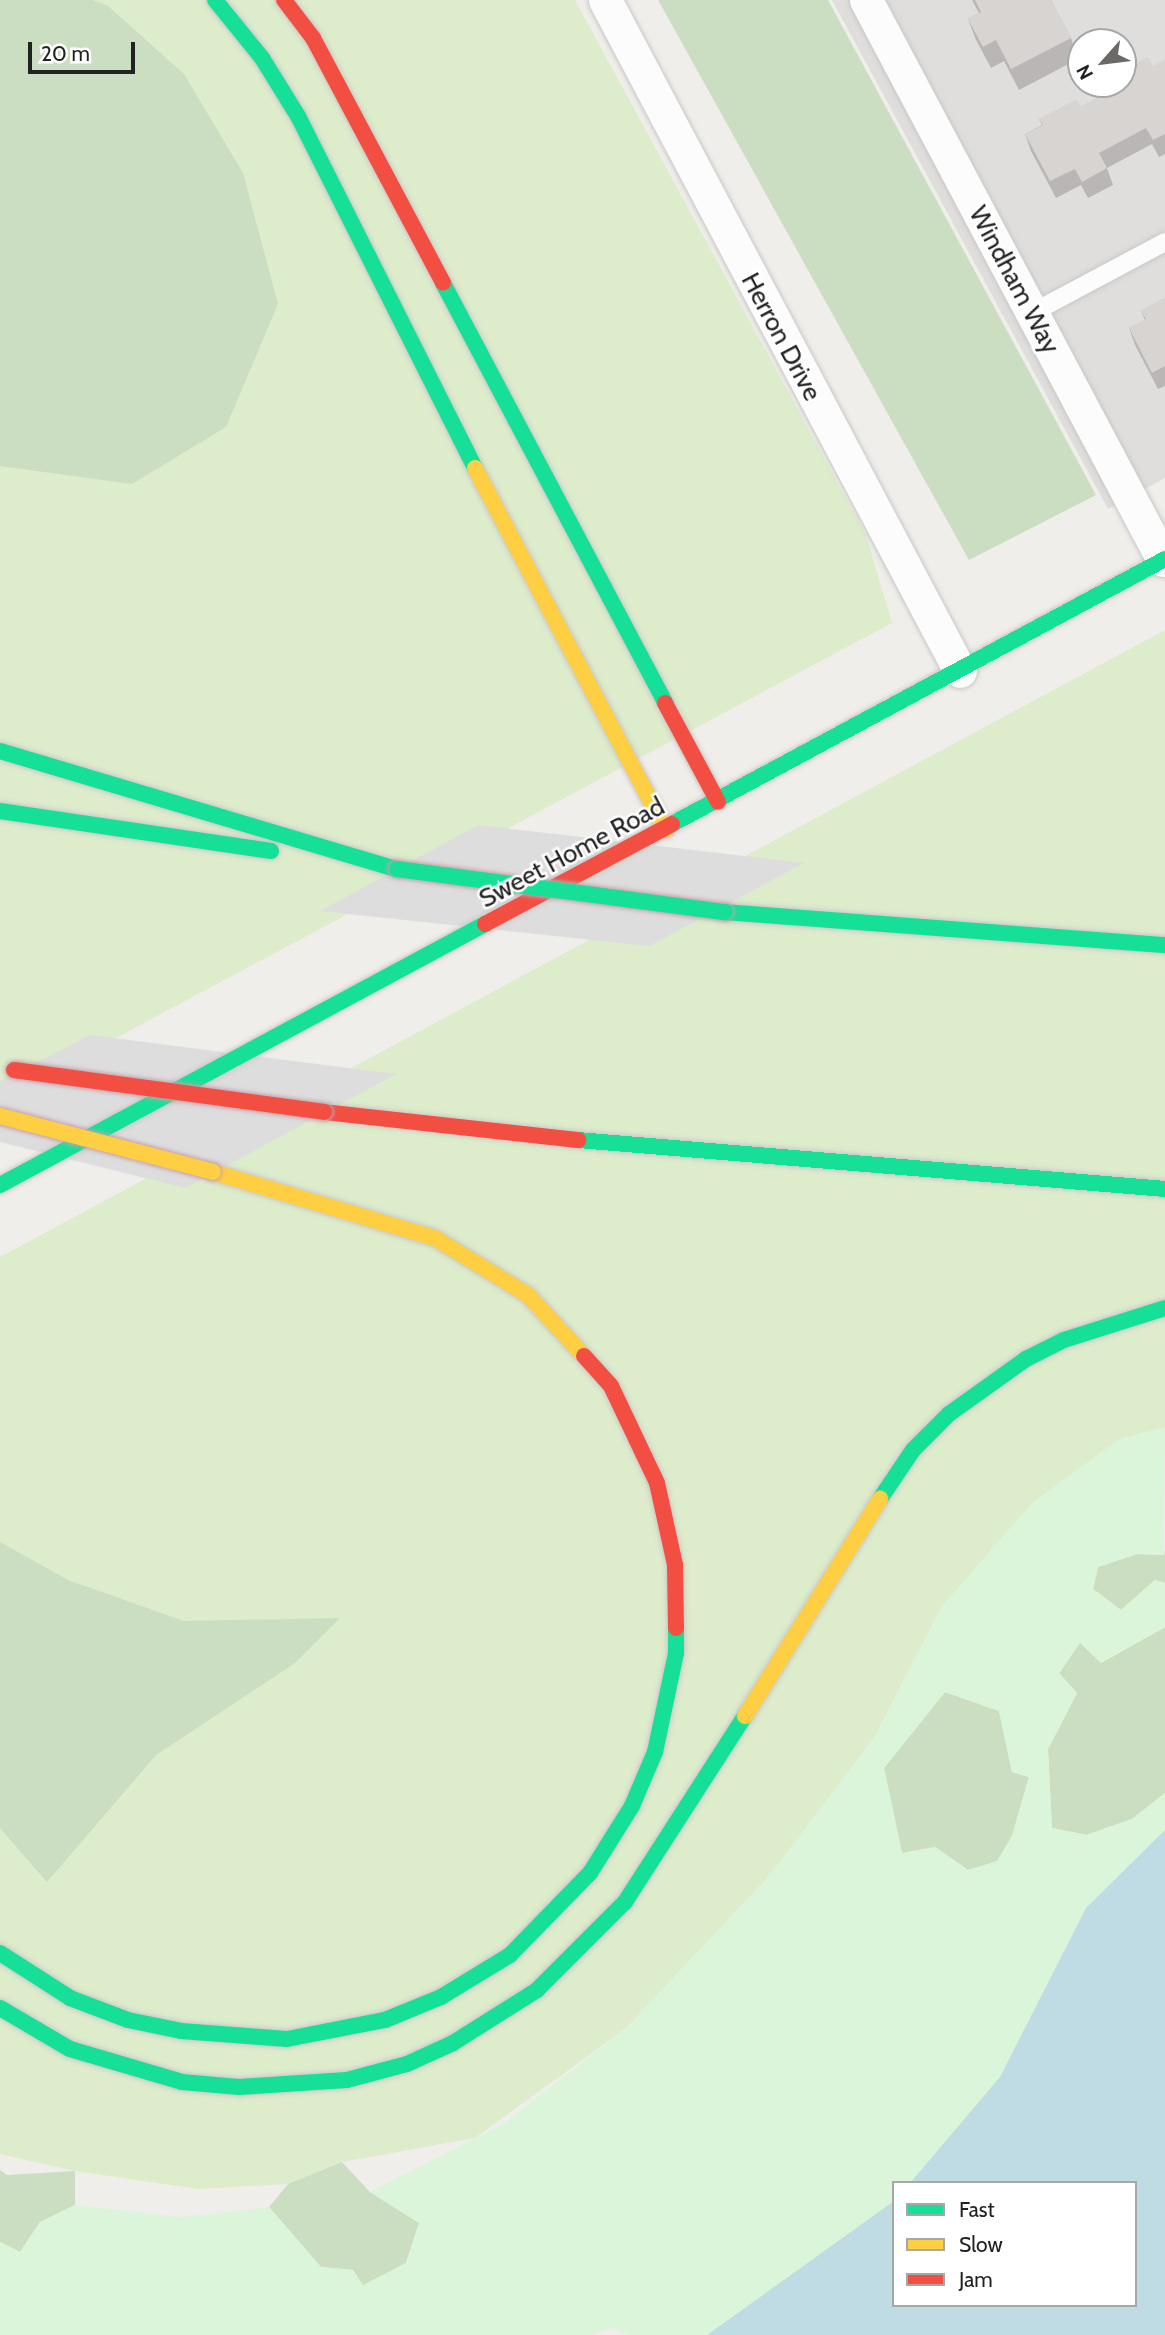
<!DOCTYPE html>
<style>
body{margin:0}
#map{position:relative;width:1165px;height:2335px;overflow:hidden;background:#f0eeeb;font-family:Cabin,sans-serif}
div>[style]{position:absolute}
.residential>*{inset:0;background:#dfdedc}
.grass>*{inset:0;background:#ddeccb}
.forest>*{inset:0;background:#cbdec1}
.park>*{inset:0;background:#daf5da}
.water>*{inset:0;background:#bfdbe3}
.pier>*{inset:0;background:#dedddd}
.roads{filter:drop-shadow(0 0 2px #c9c8c7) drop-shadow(0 0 2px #c9c8c7)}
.lane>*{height:18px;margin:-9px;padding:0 9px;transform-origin:9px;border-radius:9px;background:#fdfcfc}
.street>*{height:33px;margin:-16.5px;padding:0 16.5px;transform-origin:16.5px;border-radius:16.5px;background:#fdfcfc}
.fast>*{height:16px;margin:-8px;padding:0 8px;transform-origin:8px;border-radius:8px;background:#16e098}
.slow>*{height:16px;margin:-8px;padding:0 8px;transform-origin:8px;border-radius:8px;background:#ffcf43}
.jam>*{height:16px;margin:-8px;padding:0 8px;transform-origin:8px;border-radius:8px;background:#f24e42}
.bridges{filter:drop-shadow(0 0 2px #c5a2ac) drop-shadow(0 0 2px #c5a2ac)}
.fast-bridge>*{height:16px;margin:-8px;padding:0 8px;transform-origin:8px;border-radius:8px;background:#16e098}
.slow-bridge>*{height:16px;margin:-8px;padding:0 8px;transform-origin:8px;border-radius:8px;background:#ffcf43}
.jam-bridge>*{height:16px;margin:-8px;padding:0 8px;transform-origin:8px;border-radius:8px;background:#f24e42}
.wall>*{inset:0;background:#b9b6b5}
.building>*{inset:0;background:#d7d4d2}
span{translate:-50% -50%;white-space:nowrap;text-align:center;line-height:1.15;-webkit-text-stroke:5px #fff;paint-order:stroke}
.street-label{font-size:26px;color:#222}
.legend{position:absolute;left:892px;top:2181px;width:245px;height:126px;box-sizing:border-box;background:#fff;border:2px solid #a7a7a7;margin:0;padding:9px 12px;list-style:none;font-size:21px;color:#222}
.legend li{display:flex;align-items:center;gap:14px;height:35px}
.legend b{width:35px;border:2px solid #a7a7a7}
.north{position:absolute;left:1067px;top:28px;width:70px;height:70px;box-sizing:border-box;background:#fff;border:2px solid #a7a7a7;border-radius:50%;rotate:242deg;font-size:19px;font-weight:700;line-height:28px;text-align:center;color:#222}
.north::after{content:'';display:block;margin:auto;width:24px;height:32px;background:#6a6968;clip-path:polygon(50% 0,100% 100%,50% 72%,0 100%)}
.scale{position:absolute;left:28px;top:42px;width:107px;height:32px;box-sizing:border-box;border:4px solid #222;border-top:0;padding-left:9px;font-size:21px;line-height:24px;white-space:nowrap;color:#222;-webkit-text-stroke:5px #fff;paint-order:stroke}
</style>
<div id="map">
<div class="residential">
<i style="clip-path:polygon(evenodd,832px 0,1165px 0,1165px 478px,1108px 509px,832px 0,1081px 42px,1123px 42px,1123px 84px,1081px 84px,1081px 42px)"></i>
</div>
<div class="grass">
<i style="clip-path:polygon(0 0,575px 0,866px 535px,892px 623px,0 1100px)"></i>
<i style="clip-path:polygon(1165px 630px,1165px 1427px,940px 1610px,875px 1736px,770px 1875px,626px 2028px,475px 2138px,342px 2162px,288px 2184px,198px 2189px,75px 2171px,0 2154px,0 1257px)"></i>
</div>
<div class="forest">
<i style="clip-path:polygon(0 0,93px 0,108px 6px,184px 74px,243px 173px,278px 304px,226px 427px,132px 484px,0 466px)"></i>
<i style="clip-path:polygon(658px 0,828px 0,1096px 495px,969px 560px)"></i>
<i style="clip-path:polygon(0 1542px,68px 1580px,184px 1621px,340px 1618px,295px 1663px,156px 1755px,47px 1882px,0 1828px)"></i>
<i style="clip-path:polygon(1165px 1550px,1165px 1583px,1155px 1580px,1121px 1610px,1093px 1589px,1098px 1567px,1137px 1554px,1164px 1555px)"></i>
<i style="clip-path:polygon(1165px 1627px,1165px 1793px,1132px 1819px,1086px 1835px,1052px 1828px,1048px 1749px,1077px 1693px,1059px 1674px,1080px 1642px,1101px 1663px)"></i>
<i style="clip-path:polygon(945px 1692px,999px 1711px,1012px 1772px,1029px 1777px,1012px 1836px,998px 1861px,968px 1870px,935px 1847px,902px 1853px,884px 1768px)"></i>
<i style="clip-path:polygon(342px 2162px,370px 2192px,419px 2223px,406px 2263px,363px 2286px,353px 2270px,321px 2267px,269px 2207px,288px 2184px)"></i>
<i style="clip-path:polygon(0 2170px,7px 2175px,75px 2171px,75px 2205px,40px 2222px,20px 2252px,0 2242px)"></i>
</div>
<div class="park">
<i style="clip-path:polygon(evenodd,1165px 1427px,1164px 1555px,1137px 1554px,1098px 1567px,1093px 1589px,1121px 1610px,1155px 1580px,1165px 1583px,1165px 1627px,1101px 1663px,1080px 1643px,1059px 1673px,1077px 1693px,1048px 1749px,1052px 1828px,1087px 1835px,1132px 1819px,1165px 1793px,1165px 1830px,1086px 1908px,1000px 2077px,910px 2183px,894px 2183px,894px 2201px,707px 2335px,629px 2335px,611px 2328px,592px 2335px,0 2335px,0 2242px,20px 2252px,40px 2222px,75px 2205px,181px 2217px,269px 2207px,321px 2267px,353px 2270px,363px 2285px,406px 2263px,419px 2223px,370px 2192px,503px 2124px,626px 2028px,770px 1875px,875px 1736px,943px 1605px,1032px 1503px,1119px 1439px,1165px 1427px,945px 1692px,999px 1711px,1012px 1772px,1029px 1777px,1012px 1836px,997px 1861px,968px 1870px,935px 1847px,902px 1853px,884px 1768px,945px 1692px)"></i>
</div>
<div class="water">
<i style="clip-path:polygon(1165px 1830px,1165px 2335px,707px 2335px,894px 2201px,894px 2305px,1135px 2305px,1135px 2183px,910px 2183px,1000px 2077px,1086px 1908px)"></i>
</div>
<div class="pier">
<i style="clip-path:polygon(478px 825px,804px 863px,649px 946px,320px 911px)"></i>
<i style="clip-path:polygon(90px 1035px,396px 1074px,185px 1188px,0 1142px,0 1081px)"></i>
</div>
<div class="roads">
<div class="lane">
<i style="left:1032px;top:313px;width:151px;rotate:-28.1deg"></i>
</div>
<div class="street">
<i style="left:605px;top:0;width:759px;rotate:62.12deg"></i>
<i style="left:866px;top:0;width:634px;rotate:62.06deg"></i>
</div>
<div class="fast">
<i style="left:215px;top:0;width:75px;rotate:51deg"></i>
<i style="left:262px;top:58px;width:70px;rotate:58.3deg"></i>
<i style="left:299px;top:118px;width:392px;rotate:63.3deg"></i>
<i style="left:443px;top:283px;width:475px;rotate:62.1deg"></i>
<i style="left:0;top:751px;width:414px;rotate:16.6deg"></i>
<i style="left:0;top:811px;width:274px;rotate:8.4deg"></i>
<i style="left:672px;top:824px;width:560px;rotate:-28.26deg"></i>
<i style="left:725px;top:912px;width:441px;rotate:4.3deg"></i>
<i style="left:578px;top:1140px;width:589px;rotate:4.77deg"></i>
<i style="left:0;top:1185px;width:551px;rotate:-28.29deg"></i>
<i style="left:880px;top:1499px;width:59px;rotate:-56deg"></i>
<i style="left:913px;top:1450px;width:51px;rotate:-45deg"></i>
<i style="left:949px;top:1414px;width:95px;rotate:-35.5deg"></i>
<i style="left:1026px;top:1359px;width:42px;rotate:-26.6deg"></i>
<i style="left:1064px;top:1340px;width:106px;rotate:-17.6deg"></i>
<i style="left:0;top:1953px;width:83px;rotate:32.7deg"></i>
<i style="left:70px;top:1998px;width:62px;rotate:20.8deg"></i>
<i style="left:128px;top:2020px;width:54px;rotate:11.7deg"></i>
<i style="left:181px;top:2031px;width:106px;rotate:4.3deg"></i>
<i style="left:287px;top:2039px;width:100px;rotate:-11deg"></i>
<i style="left:385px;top:2020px;width:61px;rotate:-22.3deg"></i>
<i style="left:441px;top:1997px;width:81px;rotate:-31.3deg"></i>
<i style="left:510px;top:1955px;width:115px;rotate:-45.7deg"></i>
<i style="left:590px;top:1873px;width:79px;rotate:-57.9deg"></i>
<i style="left:632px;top:1806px;width:59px;rotate:-66.9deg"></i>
<i style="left:655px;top:1752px;width:101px;rotate:-78deg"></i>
<i style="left:676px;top:1653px;width:25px;rotate:-90deg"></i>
<i style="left:0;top:2008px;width:81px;rotate:30.4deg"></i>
<i style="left:70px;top:2049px;width:117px;rotate:16.4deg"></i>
<i style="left:182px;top:2082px;width:57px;rotate:5deg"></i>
<i style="left:239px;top:2087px;width:108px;rotate:-3.7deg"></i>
<i style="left:347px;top:2080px;width:62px;rotate:-14.9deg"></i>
<i style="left:407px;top:2064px;width:51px;rotate:-24.5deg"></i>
<i style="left:453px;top:2043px;width:99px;rotate:-32.2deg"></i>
<i style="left:537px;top:1990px;width:124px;rotate:-45deg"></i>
<i style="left:625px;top:1902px;width:221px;rotate:-57.2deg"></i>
</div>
<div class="slow">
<i style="left:475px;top:468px;width:409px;rotate:62.2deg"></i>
<i style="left:213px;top:1172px;width:232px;rotate:16.6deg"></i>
<i style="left:435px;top:1238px;width:109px;rotate:31.5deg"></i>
<i style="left:528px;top:1295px;width:83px;rotate:47.4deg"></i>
<i style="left:745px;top:1716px;width:256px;rotate:-58.1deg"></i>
</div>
<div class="jam">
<i style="left:284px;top:0;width:48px;rotate:52.7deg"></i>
<i style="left:313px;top:38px;width:277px;rotate:62deg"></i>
<i style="left:665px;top:703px;width:112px;rotate:61.8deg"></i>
<i style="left:485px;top:924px;width:212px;rotate:-28.1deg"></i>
<i style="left:324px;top:1112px;width:256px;rotate:6.3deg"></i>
<i style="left:584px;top:1356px;width:40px;rotate:48deg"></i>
<i style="left:611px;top:1386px;width:107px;rotate:64.6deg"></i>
<i style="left:657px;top:1483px;width:84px;rotate:77.6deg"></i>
<i style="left:675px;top:1565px;width:63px;rotate:89.1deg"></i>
</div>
</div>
<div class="bridges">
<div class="fast-bridge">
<i style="left:397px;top:869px;width:331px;rotate:7.5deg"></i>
</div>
<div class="slow-bridge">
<i style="left:0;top:1116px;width:220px;rotate:14.7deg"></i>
</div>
<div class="jam-bridge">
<i style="left:14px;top:1070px;width:313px;rotate:7.7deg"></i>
</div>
</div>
<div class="wall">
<i style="clip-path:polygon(972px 0,1051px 0,1071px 38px,1078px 59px,1019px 90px,1004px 61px,991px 68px,976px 40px,968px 19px,979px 13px)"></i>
<i style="clip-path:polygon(1165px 60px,1165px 154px,1159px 157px,1152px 144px,1107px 168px,1113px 185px,1088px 198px,1081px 185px,1056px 198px,1031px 151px,1025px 134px,1042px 125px,1039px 119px,1081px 107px,1099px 97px,1114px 86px,1113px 84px,1123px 84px)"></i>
<i style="clip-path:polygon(1165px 298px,1165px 386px,1158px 389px,1135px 345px,1129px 328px,1145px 320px,1141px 311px)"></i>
</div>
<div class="building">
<i style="clip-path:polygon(975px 0,1051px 0,1071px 38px,1011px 69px,996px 40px,983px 47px,968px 19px,981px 12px)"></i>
<i style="clip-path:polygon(1148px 57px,1153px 66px,1165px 60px,1165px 134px,1153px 140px,1146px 128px,1099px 153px,1107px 168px,1082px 182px,1075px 169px,1050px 181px,1025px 134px,1043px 125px,1039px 119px,1077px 99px,1081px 107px,1099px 97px,1114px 84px,1123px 84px,1123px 70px)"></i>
<i style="clip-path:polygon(1165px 298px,1165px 366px,1152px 373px,1129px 328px,1146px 319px,1141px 311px)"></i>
</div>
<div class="street-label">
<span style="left:1014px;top:280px;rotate:62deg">Windham Way</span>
<span style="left:781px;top:337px;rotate:62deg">Herron Drive</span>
<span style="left:572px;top:853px;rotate:-28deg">Sweet Home Road</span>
</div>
<ul class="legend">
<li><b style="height:9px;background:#16e098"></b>Fast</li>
<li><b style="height:9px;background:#ffcf43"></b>Slow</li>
<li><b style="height:9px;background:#f24e42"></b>Jam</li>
</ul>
<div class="north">N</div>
<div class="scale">20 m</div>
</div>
